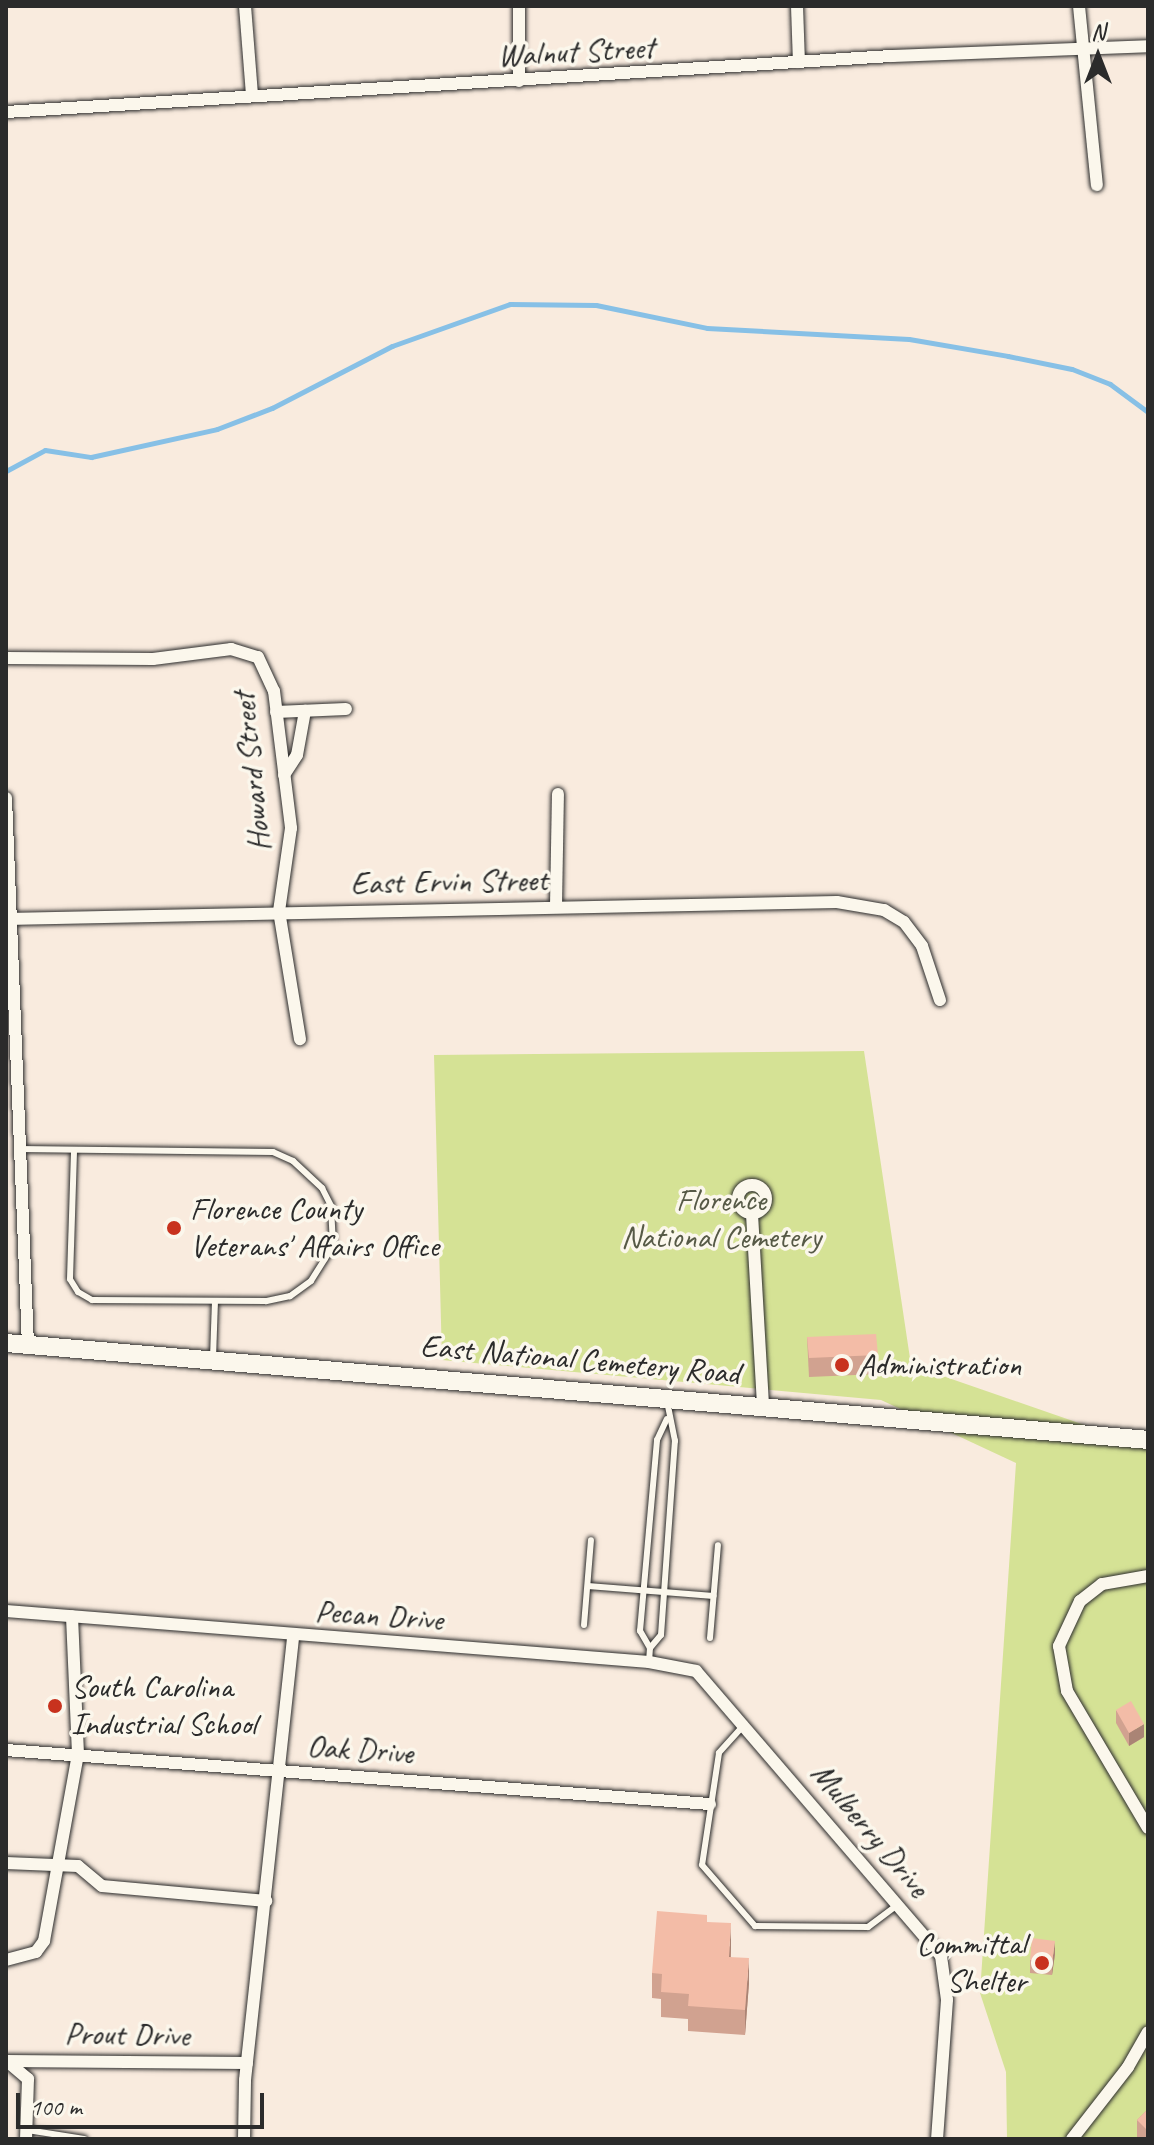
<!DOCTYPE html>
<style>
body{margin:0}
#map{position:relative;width:1154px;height:2145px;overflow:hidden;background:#f9ebde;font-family:Caveat,sans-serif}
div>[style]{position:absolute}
.green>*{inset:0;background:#d5e295}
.stream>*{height:5px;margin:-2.5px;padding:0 2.5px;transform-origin:2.5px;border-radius:2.5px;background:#87c0e6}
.roads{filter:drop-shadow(0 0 2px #2b2b2b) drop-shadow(0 0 2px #2b2b2b)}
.lane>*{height:6px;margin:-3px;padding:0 3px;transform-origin:3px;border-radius:3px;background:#fbf7ec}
.street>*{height:12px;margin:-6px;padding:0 6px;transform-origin:6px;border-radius:6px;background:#fbf7ec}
.street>.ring{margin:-6px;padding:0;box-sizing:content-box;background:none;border:12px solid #fbf7ec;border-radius:50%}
.secondary>*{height:18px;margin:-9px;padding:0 9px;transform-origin:9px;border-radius:9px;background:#fbf7ec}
.wall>*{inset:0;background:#d1a290}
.shaded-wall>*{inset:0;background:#aa8475}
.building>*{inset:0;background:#f3bca7}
.dots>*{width:22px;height:22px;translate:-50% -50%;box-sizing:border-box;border:4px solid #fbf7ec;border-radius:50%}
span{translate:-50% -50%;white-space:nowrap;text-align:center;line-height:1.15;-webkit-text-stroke:7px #fbf7ec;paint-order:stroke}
.street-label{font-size:32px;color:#2b2b2b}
.park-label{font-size:32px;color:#565946}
.poi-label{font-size:32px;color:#2b2b2b}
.left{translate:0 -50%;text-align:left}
.right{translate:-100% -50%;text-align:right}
.frame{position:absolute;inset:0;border:8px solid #2b2b2b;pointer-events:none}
.north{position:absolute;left:1058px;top:16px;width:80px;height:80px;-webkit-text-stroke:6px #fbf7ec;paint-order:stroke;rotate:0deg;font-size:22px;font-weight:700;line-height:32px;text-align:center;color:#2b2b2b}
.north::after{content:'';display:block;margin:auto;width:28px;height:36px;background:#2b2b2b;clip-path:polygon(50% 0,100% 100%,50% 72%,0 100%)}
.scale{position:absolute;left:16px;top:2093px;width:248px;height:36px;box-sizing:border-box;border:4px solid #2b2b2b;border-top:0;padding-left:10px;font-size:24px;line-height:28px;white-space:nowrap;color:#2b2b2b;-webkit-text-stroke:6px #fbf7ec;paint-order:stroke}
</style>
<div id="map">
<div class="green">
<i style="clip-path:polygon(864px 1051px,911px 1365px,1148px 1447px,1148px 2139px,1007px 2139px,1006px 2072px,980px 1993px,1016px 1463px,881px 1400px,442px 1360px,434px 1055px)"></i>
</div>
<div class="stream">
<i style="left:6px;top:471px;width:44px;rotate:-28.3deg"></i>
<i style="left:45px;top:450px;width:47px;rotate:8.7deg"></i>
<i style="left:91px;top:457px;width:129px;rotate:-12.5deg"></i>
<i style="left:217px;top:429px;width:59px;rotate:-20.9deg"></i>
<i style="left:272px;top:408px;width:135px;rotate:-27.3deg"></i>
<i style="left:392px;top:346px;width:125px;rotate:-19.6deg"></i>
<i style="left:510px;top:304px;width:86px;rotate:0.7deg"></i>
<i style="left:596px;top:305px;width:113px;rotate:11.7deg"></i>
<i style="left:707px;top:328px;width:202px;rotate:3.1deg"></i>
<i style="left:909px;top:339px;width:100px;rotate:9.7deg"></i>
<i style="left:1008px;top:356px;width:65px;rotate:11.5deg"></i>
<i style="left:1072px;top:369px;width:41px;rotate:21.5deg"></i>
<i style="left:1110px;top:384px;width:47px;rotate:36.4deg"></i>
</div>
<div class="roads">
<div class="lane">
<i style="left:19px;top:1149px;width:254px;rotate:0.7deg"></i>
<i style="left:273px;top:1152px;width:22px;rotate:24deg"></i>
<i style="left:293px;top:1161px;width:40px;rotate:43deg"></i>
<i style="left:322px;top:1188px;width:20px;rotate:63deg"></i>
<i style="left:331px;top:1206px;width:40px;rotate:87.1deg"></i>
<i style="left:333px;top:1246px;width:41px;rotate:122.2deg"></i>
<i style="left:311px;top:1281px;width:26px;rotate:144deg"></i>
<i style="left:290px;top:1296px;width:25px;rotate:168deg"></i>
<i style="left:266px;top:1301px;width:174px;rotate:-179.7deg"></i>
<i style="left:92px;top:1300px;width:16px;rotate:-150deg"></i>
<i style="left:78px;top:1292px;width:15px;rotate:-122deg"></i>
<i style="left:70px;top:1279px;width:129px;rotate:-88.2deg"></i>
<i style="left:213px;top:1358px;width:57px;rotate:-88deg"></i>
<i style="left:588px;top:1586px;width:126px;rotate:4.5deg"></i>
<i style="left:584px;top:1625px;width:85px;rotate:-85.3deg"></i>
<i style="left:710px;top:1638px;width:93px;rotate:-85.1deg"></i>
<i style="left:650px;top:1648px;width:17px;rotate:-50deg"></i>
<i style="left:661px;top:1635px;width:195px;rotate:-85.9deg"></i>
<i style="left:675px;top:1441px;width:41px;rotate:-101.3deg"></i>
<i style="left:649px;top:1662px;width:14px;rotate:-86deg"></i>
<i style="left:650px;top:1648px;width:20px;rotate:-120deg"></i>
<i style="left:640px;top:1631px;width:192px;rotate:-84.9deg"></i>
<i style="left:657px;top:1440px;width:23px;rotate:-65deg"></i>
<i style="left:743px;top:1726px;width:36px;rotate:132deg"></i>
<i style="left:719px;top:1753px;width:113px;rotate:98.6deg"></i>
<i style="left:702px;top:1865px;width:81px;rotate:49deg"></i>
<i style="left:755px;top:1926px;width:113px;rotate:0.5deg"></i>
<i style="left:868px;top:1927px;width:39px;rotate:-37deg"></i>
<i style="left:27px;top:2130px;width:58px;rotate:9deg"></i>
</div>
<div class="street">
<i style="left:245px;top:6px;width:88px;rotate:85.5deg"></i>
<i style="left:797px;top:6px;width:56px;rotate:88deg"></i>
<i style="left:1079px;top:6px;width:180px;rotate:84.3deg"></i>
<i style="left:519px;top:81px;width:75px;rotate:-90deg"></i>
<i style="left:6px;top:112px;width:888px;rotate:-3.62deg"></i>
<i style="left:892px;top:56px;width:256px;rotate:-2.2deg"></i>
<i style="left:6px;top:658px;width:147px;rotate:0.4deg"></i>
<i style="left:153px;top:659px;width:79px;rotate:-7.3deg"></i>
<i style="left:231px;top:649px;width:28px;rotate:17deg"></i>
<i style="left:258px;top:657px;width:38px;rotate:65deg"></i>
<i style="left:274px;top:691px;width:138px;rotate:82.9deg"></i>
<i style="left:291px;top:828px;width:84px;rotate:98.2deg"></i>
<i style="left:279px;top:911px;width:130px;rotate:80.7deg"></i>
<i style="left:276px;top:712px;width:70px;rotate:-2.5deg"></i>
<i style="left:284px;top:775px;width:24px;rotate:-57deg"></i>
<i style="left:297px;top:755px;width:45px;rotate:-79.7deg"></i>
<i style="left:6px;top:798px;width:547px;rotate:87.7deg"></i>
<i style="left:556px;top:906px;width:112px;rotate:-89deg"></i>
<i style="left:6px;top:919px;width:831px;rotate:-1.17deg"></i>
<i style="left:837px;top:902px;width:48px;rotate:9.7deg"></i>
<i style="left:884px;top:910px;width:23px;rotate:31deg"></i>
<i style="left:904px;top:922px;width:30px;rotate:53deg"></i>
<i style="left:922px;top:946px;width:57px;rotate:71.6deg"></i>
<i class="ring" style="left:738px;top:1185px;width:16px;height:16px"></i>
<i style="left:752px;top:1214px;width:191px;rotate:86.7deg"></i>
<i style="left:1148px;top:1576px;width:47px;rotate:170.1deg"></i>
<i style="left:1102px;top:1584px;width:28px;rotate:142deg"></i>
<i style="left:1080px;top:1601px;width:50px;rotate:115deg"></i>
<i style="left:1059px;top:1646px;width:46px;rotate:79.9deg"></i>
<i style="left:1067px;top:1691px;width:159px;rotate:59.4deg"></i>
<i style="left:6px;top:1611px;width:645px;rotate:4.53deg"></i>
<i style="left:649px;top:1662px;width:48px;rotate:10.8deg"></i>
<i style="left:696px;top:1671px;width:376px;rotate:49.3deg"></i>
<i style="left:941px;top:1956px;width:44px;rotate:82.2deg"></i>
<i style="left:947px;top:2000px;width:139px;rotate:94.1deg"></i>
<i style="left:6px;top:1750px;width:706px;rotate:4.39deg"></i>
<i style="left:6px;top:1863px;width:72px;rotate:2.4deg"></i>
<i style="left:78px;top:1866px;width:31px;rotate:40deg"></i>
<i style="left:102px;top:1886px;width:165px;rotate:5.2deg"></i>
<i style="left:6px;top:1960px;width:31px;rotate:-15deg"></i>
<i style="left:36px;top:1952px;width:14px;rotate:-54deg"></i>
<i style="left:44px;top:1941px;width:190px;rotate:-79.7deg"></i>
<i style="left:78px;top:1754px;width:138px;rotate:-92.5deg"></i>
<i style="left:6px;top:2061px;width:241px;rotate:0.5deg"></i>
<i style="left:9px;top:2063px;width:25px;rotate:40deg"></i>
<i style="left:28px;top:2079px;width:60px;rotate:91.9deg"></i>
<i style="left:244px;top:2139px;width:59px;rotate:-89deg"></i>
<i style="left:245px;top:2080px;width:447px;rotate:-83.8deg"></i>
<i style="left:1072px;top:2139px;width:91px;rotate:-52.1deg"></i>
<i style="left:1128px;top:2067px;width:40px;rotate:-60.3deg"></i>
</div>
<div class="secondary">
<i style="left:6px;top:1343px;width:1146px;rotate:4.85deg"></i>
</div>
</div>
<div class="wall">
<i style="clip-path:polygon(807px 1337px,878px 1355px,878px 1374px,809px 1377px)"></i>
<i style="clip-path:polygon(1116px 1710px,1144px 1737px,1129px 1746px,1116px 1723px)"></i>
<i style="clip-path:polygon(707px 1922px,731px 1948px,731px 1957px,749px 1983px,745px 2035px,688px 2031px,688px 2019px,661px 2017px,661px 1999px,652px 1998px,652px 1973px)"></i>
<i style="clip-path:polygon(1055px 1954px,1052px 1975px,1030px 1973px,1030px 1960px)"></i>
<i style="clip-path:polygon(1148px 2109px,1148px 2139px,1137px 2139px,1137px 2120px)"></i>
</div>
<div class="shaded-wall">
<i style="clip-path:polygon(1144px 1724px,1144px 1737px,1129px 1746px,1129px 1733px)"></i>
<i style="clip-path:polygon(731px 1923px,731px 1948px,729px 1982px,729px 1957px)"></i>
<i style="clip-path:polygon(1055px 1941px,1055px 1954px,1052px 1975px,1052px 1963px)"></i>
<i style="clip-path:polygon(749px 1958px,749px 1983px,745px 2035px,745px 2010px)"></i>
</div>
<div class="building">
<i style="clip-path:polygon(876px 1334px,878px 1355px,809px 1358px,807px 1337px)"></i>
<i style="clip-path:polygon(1131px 1701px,1144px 1724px,1129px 1733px,1116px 1710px)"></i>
<i style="clip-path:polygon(657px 1911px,707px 1915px,707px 1922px,731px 1923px,729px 1957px,749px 1958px,745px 2010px,688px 2006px,689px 1994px,661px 1992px,662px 1974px,652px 1973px)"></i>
<i style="clip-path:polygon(1032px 1938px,1055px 1941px,1052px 1963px,1030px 1960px)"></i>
<i style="clip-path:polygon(1148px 2109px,1148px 2131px,1137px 2120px)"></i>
</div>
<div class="dots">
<i style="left:174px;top:1228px;background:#c8321e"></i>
<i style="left:842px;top:1365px;background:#c8321e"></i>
<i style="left:55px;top:1706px;background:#c8321e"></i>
<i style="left:1042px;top:1963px;background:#c8321e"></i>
</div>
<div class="street-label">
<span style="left:576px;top:52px;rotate:-3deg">Walnut Street</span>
<span style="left:252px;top:772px;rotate:-96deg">Howard Street</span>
<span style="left:449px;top:882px;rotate:-1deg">East Ervin Street</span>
<span style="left:580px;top:1360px;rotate:5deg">East National Cemetery Road</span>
<span style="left:379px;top:1616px;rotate:4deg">Pecan Drive</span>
<span style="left:360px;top:1750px;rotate:4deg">Oak Drive</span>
<span style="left:870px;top:1830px;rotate:50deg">Mulberry Drive</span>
<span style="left:127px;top:2035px;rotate:1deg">Prout Drive</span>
</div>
<div class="park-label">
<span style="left:721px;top:1219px">Florence<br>National Cemetery</span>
</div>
<div class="poi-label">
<span class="left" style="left:190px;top:1228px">Florence County<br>Veterans' Affairs Office</span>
<span class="left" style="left:858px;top:1365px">Administration</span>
<span class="left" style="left:71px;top:1706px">South Carolina<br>Industrial School</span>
<span class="right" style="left:1026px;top:1963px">Committal<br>Shelter</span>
</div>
<div class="frame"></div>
<div class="north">N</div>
<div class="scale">100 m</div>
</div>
